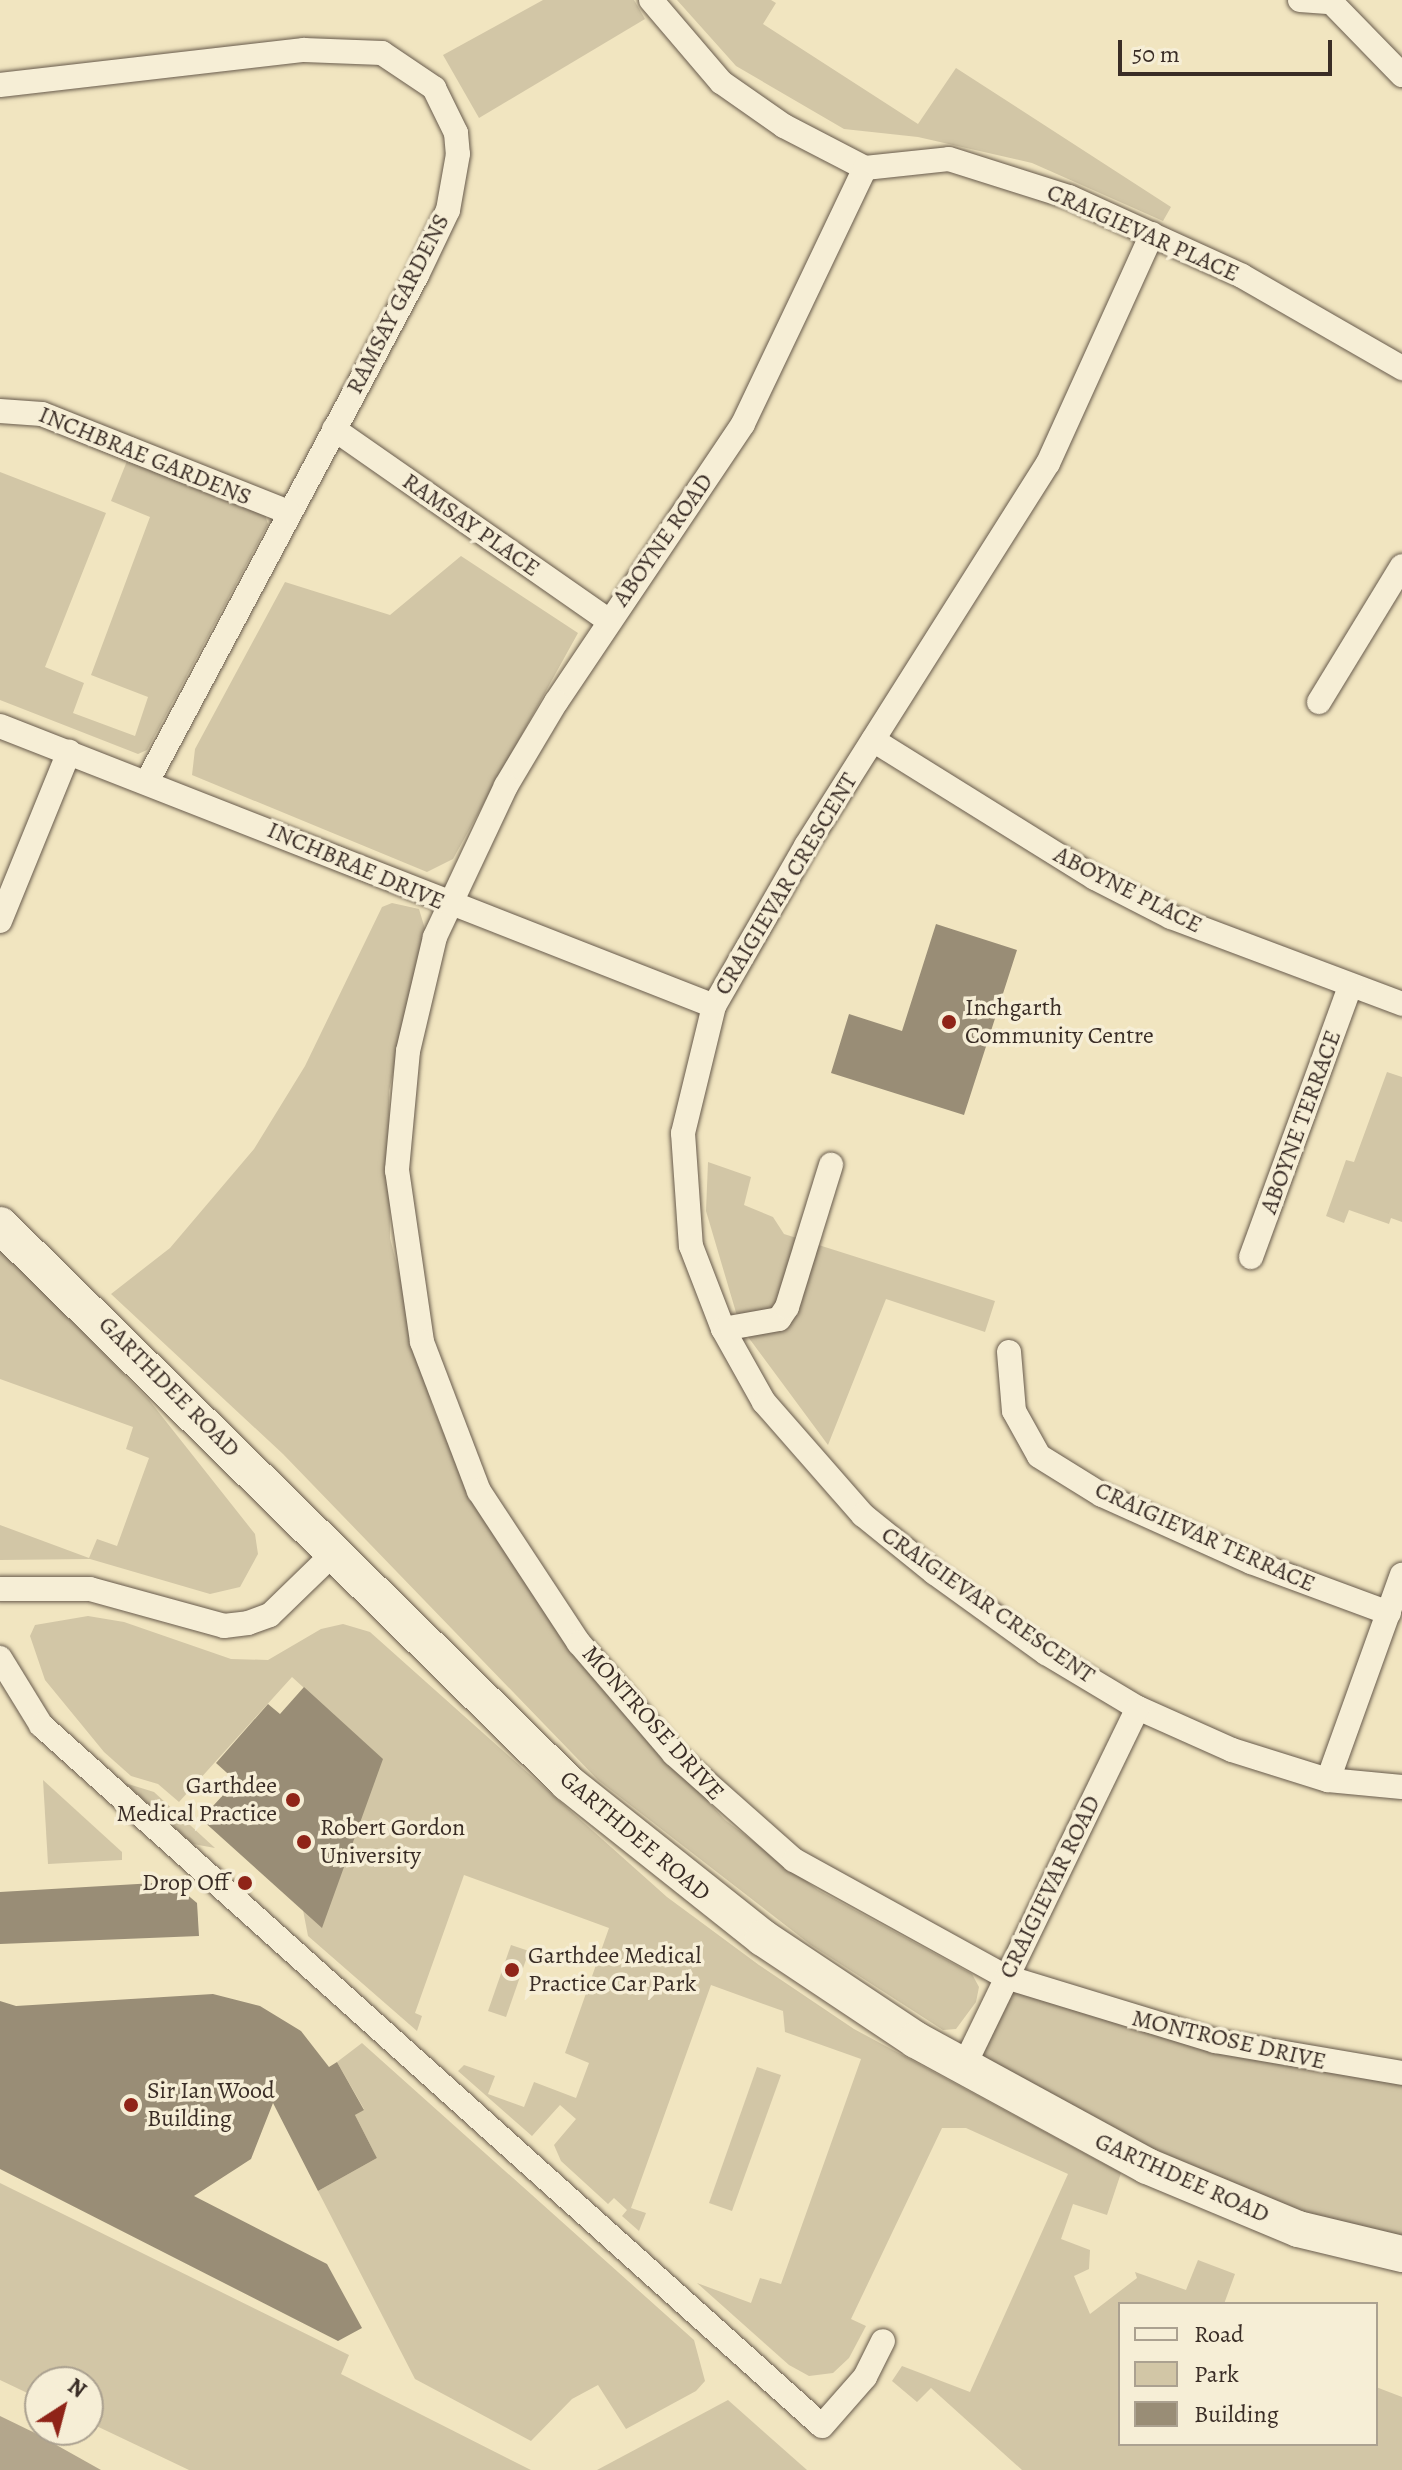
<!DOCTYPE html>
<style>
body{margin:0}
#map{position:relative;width:1402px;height:2470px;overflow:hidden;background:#f1e5c0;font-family:Alegreya,serif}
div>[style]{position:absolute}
.green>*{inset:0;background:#d2c6a6}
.water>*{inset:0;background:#b3a68c}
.building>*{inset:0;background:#998d76}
.roads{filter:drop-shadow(0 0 2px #685b4c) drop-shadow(0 0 2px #685b4c)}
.street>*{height:24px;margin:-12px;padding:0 12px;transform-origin:12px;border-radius:12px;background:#f6eed6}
.secondary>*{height:36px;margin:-18px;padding:0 18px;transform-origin:18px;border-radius:18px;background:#f6eed6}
.dots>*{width:22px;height:22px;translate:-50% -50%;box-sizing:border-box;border:4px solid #f6eed6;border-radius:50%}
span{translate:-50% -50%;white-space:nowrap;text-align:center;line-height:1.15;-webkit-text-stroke:7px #f6eed6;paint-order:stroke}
.street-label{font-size:24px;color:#3a2d26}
.poi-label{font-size:24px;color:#3a2d26}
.left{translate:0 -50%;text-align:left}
.right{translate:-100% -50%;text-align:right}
.legend{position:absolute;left:1118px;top:2302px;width:260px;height:144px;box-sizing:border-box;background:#f6eed6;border:2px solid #aba190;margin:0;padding:10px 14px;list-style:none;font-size:24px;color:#3a2d26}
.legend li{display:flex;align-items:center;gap:16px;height:40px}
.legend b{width:40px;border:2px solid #aba190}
.north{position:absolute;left:24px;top:2366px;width:80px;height:80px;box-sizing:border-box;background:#f6eed6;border:2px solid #aba190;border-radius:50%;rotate:36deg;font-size:22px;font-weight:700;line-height:32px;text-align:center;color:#3a2d26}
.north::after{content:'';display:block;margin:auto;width:28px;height:36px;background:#8f2418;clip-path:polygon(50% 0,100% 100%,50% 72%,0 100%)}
.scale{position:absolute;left:1118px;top:40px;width:214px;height:36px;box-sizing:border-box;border:4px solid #3a2d26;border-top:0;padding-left:10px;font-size:24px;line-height:28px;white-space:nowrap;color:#3a2d26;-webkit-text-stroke:6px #f6eed6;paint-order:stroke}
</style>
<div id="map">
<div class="green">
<i style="clip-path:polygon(543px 0,634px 0,645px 19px,479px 118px,443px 55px)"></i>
<i style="clip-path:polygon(677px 0,771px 0,776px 3px,763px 24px,918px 124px,956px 68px,1171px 207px,1163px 221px,1032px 163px,918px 137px,844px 129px,736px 66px)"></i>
<i style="clip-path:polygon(129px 456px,263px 509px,268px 524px,147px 750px,138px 754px,0 700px,0 472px,106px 513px,45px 667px,84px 683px,73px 713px,135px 736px,148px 697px,91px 675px,150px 517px,111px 501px)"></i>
<i style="clip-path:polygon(461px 556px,578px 633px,453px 859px,427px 872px,192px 775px,195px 749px,285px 582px,390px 615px)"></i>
<i style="clip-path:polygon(392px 903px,419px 909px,425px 929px,389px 1091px,390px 1238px,432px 1406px,469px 1494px,571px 1651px,725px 1820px,818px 1890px,972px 1974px,979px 1987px,976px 2002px,956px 2029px,943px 2030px,811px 1945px,598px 1780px,283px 1454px,111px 1294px,170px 1248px,254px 1149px,305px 1066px,382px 907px)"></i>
<i style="clip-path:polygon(1387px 1072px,1402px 1077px,1402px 1222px,1391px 1218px,1389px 1224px,1349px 1210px,1344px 1223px,1326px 1216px,1346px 1160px,1354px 1162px)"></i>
<i style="clip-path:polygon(708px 1162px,751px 1177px,744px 1205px,773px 1217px,784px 1234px,995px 1301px,985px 1332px,886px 1299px,828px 1445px,740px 1326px,706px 1211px)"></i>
<i style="clip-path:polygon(0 1248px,149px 1400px,255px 1534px,258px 1554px,240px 1587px,210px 1594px,90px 1559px,0 1560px,0 1525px,89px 1558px,97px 1539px,117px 1546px,149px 1458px,126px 1449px,133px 1427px,0 1379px)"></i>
<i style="clip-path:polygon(88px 1616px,124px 1622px,231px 1659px,268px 1660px,321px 1629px,343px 1624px,370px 1632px,667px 1897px,759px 1965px,854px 2029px,1121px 2173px,1107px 2215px,1073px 2204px,1061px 2239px,1090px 2250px,1089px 2269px,1074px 2276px,1090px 2314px,1137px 2278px,1135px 2272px,1186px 2290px,1198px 2260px,1235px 2274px,1224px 2304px,1120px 2304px,1120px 2444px,1376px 2444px,1376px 2387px,1402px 2397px,1402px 2470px,1022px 2470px,931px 2388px,917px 2402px,892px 2381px,902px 2366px,970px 2392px,1068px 2174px,966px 2128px,942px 2128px,851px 2319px,866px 2326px,849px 2358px,833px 2373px,809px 2376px,789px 2365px,697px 2283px,751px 2303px,760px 2278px,781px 2284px,861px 2059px,785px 2032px,783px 2011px,711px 1985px,631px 2208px,646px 2213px,639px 2231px,622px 2216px,627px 2210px,614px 2198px,608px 2204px,561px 2161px,554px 2145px,576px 2119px,560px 2105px,532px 2136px,458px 2071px,464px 2065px,495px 2076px,488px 2094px,524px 2107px,534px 2082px,576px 2098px,589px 2063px,565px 2053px,609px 1928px,464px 1875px,415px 2013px,422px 2016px,417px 2031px,308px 1936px,303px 1910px,382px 1759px,292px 1677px,179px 1802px,158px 1784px,131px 1776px,104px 1752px,45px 1680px,30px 1636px,35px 1625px)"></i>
<i style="clip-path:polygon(43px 1780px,122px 1852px,122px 1860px,48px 1864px)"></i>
<i style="clip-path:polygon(125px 1783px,154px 1792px,215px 1848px,193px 1844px)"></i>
<i style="clip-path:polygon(511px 1945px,529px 1951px,506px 2017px,488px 2011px)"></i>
<i style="clip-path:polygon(1006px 1977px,1105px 2009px,1402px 2073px,1402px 2254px,963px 2068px)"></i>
<i style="clip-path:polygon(362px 2043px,694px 2340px,705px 2381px,696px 2391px,626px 2429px,598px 2385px,572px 2399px,531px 2441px,415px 2379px,318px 2191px,377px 2158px,355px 2115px,364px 2109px,337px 2062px)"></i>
<i style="clip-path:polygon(757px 2067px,781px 2075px,732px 2211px,709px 2203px)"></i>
<i style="clip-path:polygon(0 2183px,349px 2355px,341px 2374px,531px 2470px,189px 2470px,88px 2422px,88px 2382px,40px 2382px,40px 2399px,0 2380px)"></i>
<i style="clip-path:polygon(728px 2400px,807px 2470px,597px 2470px)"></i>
</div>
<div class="water">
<i style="clip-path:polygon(0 2416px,35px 2433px,101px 2470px,0 2470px)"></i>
</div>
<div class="building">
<i style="clip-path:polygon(936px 924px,1017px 950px,964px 1115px,831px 1073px,849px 1014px,902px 1031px)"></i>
<i style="clip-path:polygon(304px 1687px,383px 1759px,322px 1928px,201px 1819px,236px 1781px,216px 1763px,268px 1704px,280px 1714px)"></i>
<i style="clip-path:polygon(172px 1882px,197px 1903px,199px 1936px,0 1944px,0 1892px)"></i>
<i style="clip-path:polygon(213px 1994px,260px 2006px,301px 2031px,329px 2067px,337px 2062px,364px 2110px,355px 2115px,377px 2158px,318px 2191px,273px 2103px,251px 2159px,194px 2196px,327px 2264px,362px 2328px,338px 2341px,0 2169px,0 2001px,16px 2006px)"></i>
</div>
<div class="roads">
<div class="street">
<i style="left:651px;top:0;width:108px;rotate:49.5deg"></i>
<i style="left:721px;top:82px;width:77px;rotate:34.9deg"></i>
<i style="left:784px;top:126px;width:91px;rotate:27.4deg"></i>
<i style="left:1300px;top:0;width:31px;rotate:4deg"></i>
<i style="left:1331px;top:2px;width:102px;rotate:45.8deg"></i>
<i style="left:0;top:85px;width:306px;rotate:-6.6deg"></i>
<i style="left:304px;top:50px;width:78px;rotate:2.2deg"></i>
<i style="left:382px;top:53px;width:63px;rotate:33.9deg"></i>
<i style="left:434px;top:88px;width:50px;rotate:63.9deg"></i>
<i style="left:456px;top:133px;width:21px;rotate:85deg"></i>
<i style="left:458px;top:154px;width:57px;rotate:100.1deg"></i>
<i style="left:448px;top:210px;width:72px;rotate:115.5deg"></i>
<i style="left:417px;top:275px;width:572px;rotate:118.04deg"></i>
<i style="left:865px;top:168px;width:284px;rotate:115.5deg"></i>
<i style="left:743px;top:424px;width:335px;rotate:123.9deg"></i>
<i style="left:556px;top:702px;width:98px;rotate:120.8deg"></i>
<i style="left:506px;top:786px;width:167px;rotate:115.2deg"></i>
<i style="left:435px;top:937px;width:117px;rotate:103.3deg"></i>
<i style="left:408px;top:1051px;width:120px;rotate:95.3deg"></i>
<i style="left:397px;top:1170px;width:174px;rotate:81.7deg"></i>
<i style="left:422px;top:1342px;width:160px;rotate:69.1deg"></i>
<i style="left:479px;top:1491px;width:182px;rotate:56.7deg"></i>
<i style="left:579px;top:1643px;width:146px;rotate:49.4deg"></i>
<i style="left:674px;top:1754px;width:160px;rotate:41.5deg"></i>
<i style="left:794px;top:1860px;width:242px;rotate:28.9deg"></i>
<i style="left:1006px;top:1977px;width:219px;rotate:17deg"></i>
<i style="left:1215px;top:2041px;width:190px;rotate:9.7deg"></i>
<i style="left:865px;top:168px;width:84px;rotate:-6.1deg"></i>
<i style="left:949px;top:159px;width:126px;rotate:17.6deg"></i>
<i style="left:1069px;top:197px;width:190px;rotate:24.5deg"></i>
<i style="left:1242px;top:276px;width:185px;rotate:29.9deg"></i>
<i style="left:1152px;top:234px;width:252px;rotate:114.4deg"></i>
<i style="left:1048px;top:463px;width:453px;rotate:122.3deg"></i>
<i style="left:806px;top:846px;width:185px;rotate:119.9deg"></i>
<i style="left:714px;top:1006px;width:131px;rotate:103.7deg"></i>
<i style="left:683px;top:1133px;width:113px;rotate:86deg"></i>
<i style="left:691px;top:1246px;width:89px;rotate:68.9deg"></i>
<i style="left:723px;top:1329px;width:84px;rotate:60.7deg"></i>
<i style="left:764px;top:1402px;width:150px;rotate:48.8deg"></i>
<i style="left:863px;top:1515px;width:92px;rotate:38.9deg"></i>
<i style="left:935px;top:1573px;width:137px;rotate:35.8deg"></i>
<i style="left:1046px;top:1653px;width:107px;rotate:30.9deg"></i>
<i style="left:1138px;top:1708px;width:103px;rotate:24.1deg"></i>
<i style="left:1232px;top:1750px;width:101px;rotate:17.4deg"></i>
<i style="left:1328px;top:1780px;width:74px;rotate:5.4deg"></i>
<i style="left:0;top:411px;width:42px;rotate:4.1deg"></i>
<i style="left:42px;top:414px;width:265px;rotate:21.7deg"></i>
<i style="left:334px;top:429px;width:334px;rotate:34.9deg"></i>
<i style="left:1319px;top:702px;width:159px;rotate:-58.6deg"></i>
<i style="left:0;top:726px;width:767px;rotate:21.41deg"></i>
<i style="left:873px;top:740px;width:261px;rotate:31.9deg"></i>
<i style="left:1095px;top:878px;width:85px;rotate:27.2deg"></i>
<i style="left:1171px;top:917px;width:247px;rotate:20.6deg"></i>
<i style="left:0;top:921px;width:183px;rotate:-67.8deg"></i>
<i style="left:1251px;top:1257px;width:288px;rotate:-69.9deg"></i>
<i style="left:723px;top:1329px;width:57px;rotate:-10.1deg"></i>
<i style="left:779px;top:1319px;width:14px;rotate:-56deg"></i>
<i style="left:787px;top:1307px;width:149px;rotate:-72.8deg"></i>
<i style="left:1009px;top:1352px;width:59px;rotate:85.2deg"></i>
<i style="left:1014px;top:1411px;width:51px;rotate:60.9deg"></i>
<i style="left:1039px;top:1456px;width:74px;rotate:31.8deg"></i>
<i style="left:1102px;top:1495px;width:163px;rotate:24.2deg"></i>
<i style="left:1251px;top:1562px;width:147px;rotate:20.3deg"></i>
<i style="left:0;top:1589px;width:90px"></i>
<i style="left:90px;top:1589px;width:139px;rotate:15.4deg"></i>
<i style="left:224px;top:1626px;width:24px;rotate:-7deg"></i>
<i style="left:248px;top:1623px;width:23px;rotate:-20deg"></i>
<i style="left:270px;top:1615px;width:91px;rotate:-44.1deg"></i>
<i style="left:0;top:1658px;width:79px;rotate:58.5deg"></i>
<i style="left:41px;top:1725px;width:1049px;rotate:41.91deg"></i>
<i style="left:822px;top:2426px;width:65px;rotate:-48.7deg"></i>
<i style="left:865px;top:2377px;width:40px;rotate:-63.4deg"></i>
<i style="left:1328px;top:1780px;width:218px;rotate:-70.2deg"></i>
<i style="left:963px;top:2068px;width:400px;rotate:-64.1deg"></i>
</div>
<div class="secondary">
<i style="left:0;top:1225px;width:796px;rotate:44.49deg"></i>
<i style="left:568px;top:1783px;width:249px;rotate:38.5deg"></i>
<i style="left:763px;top:1938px;width:184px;rotate:33.7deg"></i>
<i style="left:916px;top:2040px;width:263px;rotate:28.6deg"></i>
<i style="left:1147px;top:2166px;width:164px;rotate:22.6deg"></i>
<i style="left:1298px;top:2229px;width:107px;rotate:13.5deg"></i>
</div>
</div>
<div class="dots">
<i style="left:949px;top:1022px;background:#8f2418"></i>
<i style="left:293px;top:1800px;background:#8f2418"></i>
<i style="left:304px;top:1842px;background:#8f2418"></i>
<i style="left:245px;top:1883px;background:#8f2418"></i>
<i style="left:512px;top:1970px;background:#8f2418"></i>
<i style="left:131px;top:2105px;background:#8f2418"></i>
</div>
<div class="street-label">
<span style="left:1143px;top:233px;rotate:24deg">CRAIGIEVAR PLACE</span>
<span style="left:398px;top:304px;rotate:-63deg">RAMSAY GARDENS</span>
<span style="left:145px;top:456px;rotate:22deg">INCHBRAE GARDENS</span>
<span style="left:471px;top:525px;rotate:35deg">RAMSAY PLACE</span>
<span style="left:663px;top:540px;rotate:-55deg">ABOYNE ROAD</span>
<span style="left:356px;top:866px;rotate:23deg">INCHBRAE DRIVE</span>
<span style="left:786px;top:884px;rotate:-59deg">CRAIGIEVAR CRESCENT</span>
<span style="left:1128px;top:890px;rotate:27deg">ABOYNE PLACE</span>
<span style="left:1301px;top:1122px;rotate:-70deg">ABOYNE TERRACE</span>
<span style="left:169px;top:1387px;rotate:45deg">GARTHDEE ROAD</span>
<span style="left:1205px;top:1537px;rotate:24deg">CRAIGIEVAR TERRACE</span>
<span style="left:988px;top:1605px;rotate:35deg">CRAIGIEVAR CRESCENT</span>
<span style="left:653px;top:1723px;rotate:48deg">MONTROSE DRIVE</span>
<span style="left:635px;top:1836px;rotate:40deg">GARTHDEE ROAD</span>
<span style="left:1050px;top:1887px;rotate:-64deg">CRAIGIEVAR ROAD</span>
<span style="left:1229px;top:2040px;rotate:13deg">MONTROSE DRIVE</span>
<span style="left:1182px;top:2178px;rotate:24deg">GARTHDEE ROAD</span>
</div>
<div class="poi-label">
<span class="left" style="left:965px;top:1022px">Inchgarth<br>Community Centre</span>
<span class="right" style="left:277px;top:1800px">Garthdee<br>Medical Practice</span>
<span class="left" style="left:320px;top:1842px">Robert Gordon<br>University</span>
<span class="right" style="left:229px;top:1883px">Drop Off</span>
<span class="left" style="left:528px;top:1970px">Garthdee Medical<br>Practice Car Park</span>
<span class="left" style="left:147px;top:2105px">Sir Ian Wood<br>Building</span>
</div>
<ul class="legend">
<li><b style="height:10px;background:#f6eed6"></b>Road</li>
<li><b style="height:22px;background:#d2c6a6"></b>Park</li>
<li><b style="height:22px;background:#998d76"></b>Building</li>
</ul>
<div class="north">N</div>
<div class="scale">50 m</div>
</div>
